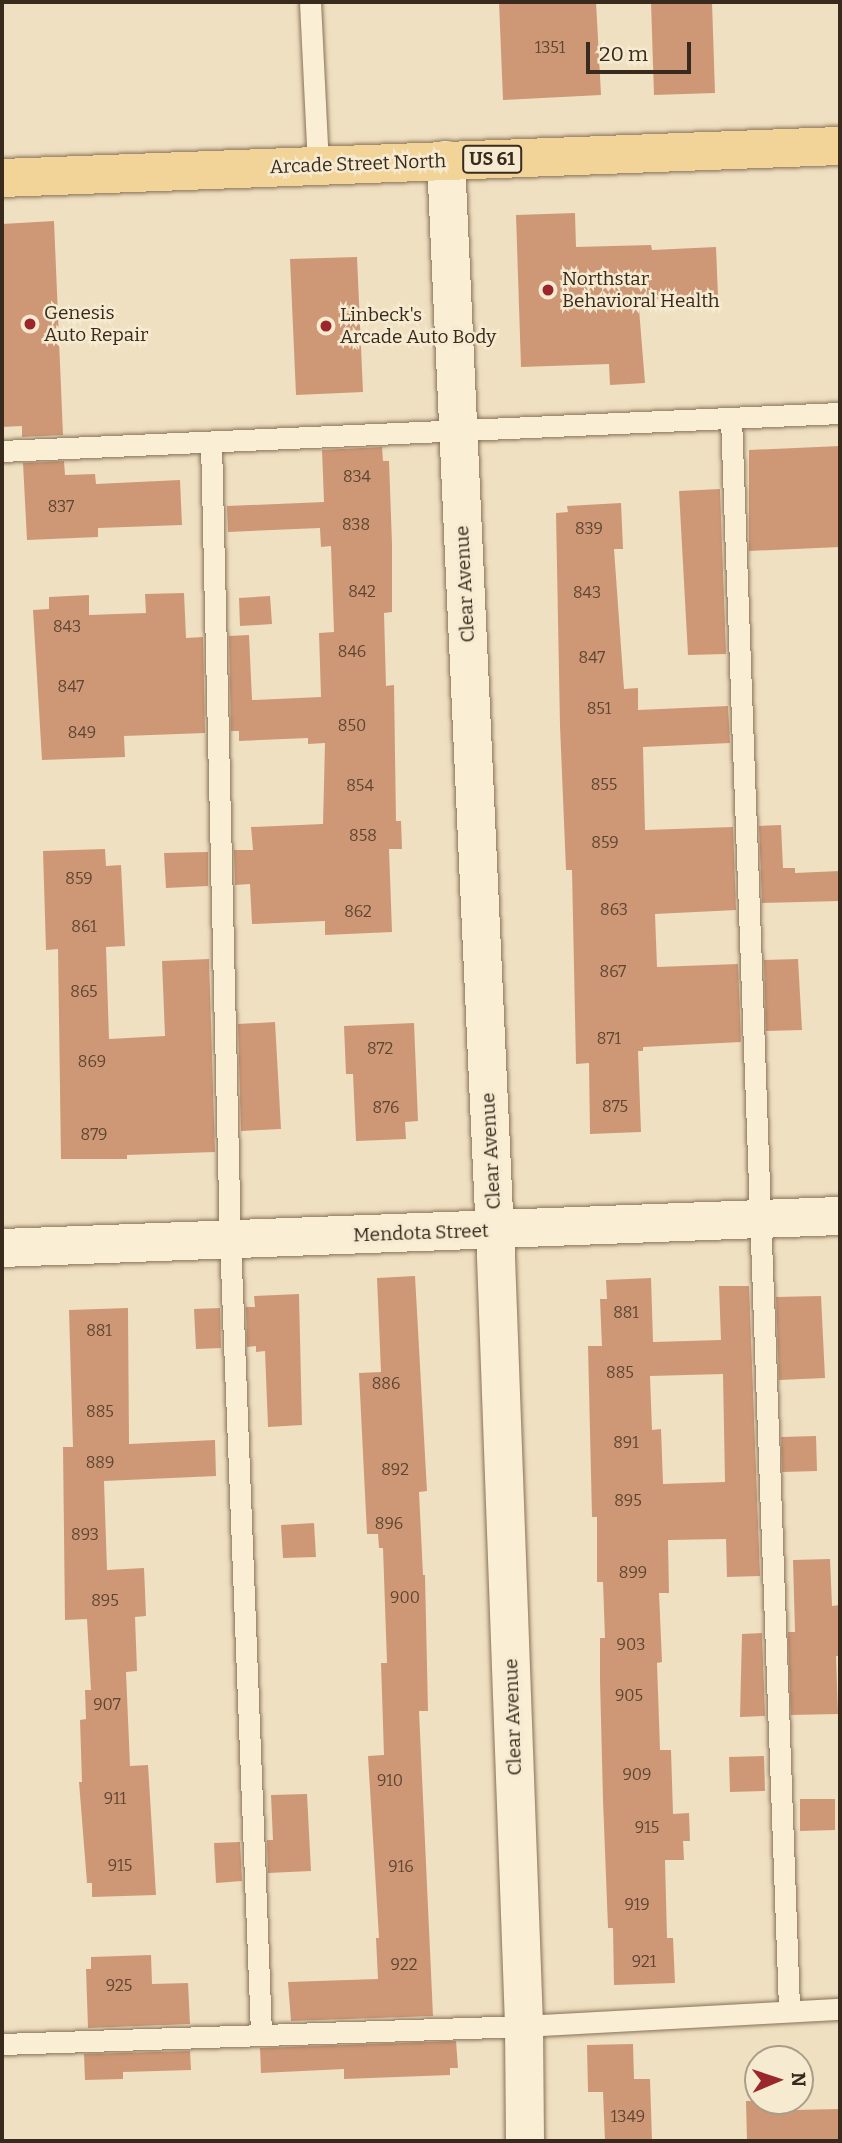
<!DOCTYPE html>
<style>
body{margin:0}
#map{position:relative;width:842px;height:2143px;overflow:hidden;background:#efe0c1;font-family:Bitter,serif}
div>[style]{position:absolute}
.building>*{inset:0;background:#ce9876}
.roads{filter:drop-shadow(0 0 2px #897158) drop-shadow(0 0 2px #897158)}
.service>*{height:21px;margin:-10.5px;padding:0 10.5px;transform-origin:10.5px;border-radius:10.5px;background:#faeed5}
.minor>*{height:38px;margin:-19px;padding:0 19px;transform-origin:19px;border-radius:19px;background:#faeed5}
.primary>*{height:38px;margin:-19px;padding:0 19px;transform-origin:19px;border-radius:19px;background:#f3d498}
.dots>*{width:19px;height:19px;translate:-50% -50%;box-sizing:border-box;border:4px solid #f6ead1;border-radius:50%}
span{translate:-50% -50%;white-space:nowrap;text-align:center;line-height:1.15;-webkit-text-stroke:5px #f6ead1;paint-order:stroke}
.number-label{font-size:16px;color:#5e4633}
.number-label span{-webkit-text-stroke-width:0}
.shield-label span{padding:2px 5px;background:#f6ead1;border:2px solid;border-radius:5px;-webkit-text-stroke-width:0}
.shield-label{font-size:18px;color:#382a1d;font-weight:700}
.street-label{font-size:19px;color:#382a1d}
.poi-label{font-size:19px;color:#382a1d}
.left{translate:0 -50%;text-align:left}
.frame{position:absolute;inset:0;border:4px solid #382a1d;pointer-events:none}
.north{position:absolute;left:744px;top:2045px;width:70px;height:70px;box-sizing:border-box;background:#f6ead1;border:2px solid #aa9d89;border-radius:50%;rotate:88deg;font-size:19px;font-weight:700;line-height:28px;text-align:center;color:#382a1d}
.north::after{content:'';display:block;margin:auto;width:24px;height:32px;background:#9a272b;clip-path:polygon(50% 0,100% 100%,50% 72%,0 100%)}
.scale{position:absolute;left:586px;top:42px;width:105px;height:32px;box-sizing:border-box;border:4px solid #382a1d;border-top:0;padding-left:9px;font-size:21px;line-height:24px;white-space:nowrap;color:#382a1d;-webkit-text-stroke:5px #f6ead1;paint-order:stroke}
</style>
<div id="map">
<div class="building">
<i style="clip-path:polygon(499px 2px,596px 2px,601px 95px,503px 100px)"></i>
<i style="clip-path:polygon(651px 2px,712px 2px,715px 93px,654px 95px)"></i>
<i style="clip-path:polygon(575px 213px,576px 247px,651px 245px,652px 250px,716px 247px,718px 296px,653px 299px,654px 308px,639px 309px,645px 383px,610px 385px,609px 364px,521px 367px,516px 215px)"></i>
<i style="clip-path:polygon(54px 221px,63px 435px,22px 437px,22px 426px,2px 427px,2px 224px)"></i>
<i style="clip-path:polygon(357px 257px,363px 392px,296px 395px,290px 259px)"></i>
<i style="clip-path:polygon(840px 446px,840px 547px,749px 551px,749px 450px)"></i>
<i style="clip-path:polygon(382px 447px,383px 461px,389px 461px,392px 544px,392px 612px,384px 613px,386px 686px,394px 685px,396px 821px,401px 821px,402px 849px,389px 849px,392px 932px,325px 935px,325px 921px,252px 924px,250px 884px,235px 885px,234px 850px,253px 850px,251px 827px,323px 824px,325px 743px,308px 744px,308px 738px,239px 741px,239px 731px,231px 731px,229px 636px,249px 635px,252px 700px,321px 697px,319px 633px,334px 632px,331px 546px,321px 547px,320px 528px,228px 532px,227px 506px,324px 502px,322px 450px)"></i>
<i style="clip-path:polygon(64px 461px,65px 475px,95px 474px,96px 484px,180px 480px,182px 525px,98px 528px,98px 537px,27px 540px,23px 463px)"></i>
<i style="clip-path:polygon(720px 489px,726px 654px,688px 655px,679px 491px)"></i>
<i style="clip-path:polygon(621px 503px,623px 549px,614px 549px,624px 689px,638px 688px,638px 710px,728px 706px,730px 743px,643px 747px,645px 830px,733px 827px,736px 910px,655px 914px,657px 967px,738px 964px,741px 1042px,643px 1047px,643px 1051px,638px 1051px,641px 1132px,590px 1134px,589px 1063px,576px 1064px,572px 870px,566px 870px,560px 726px,556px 513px,568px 512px,567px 506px)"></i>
<i style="clip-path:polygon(184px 593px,186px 638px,203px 637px,205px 733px,124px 736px,125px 757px,42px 760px,33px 610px,49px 609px,49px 597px,89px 595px,89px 615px,146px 613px,145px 594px)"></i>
<i style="clip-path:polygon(270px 596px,272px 624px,240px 626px,239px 598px)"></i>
<i style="clip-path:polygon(781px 825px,783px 868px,795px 868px,795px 873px,840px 871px,840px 901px,762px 903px,759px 826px)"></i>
<i style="clip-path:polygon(105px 849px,106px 866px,121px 865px,125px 946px,106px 947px,109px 1039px,165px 1036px,162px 961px,209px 959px,215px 1152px,127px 1155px,127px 1159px,61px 1159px,58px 949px,46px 950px,43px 851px)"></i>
<i style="clip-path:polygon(208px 852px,208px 886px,166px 888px,164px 853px)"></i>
<i style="clip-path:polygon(798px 959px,802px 1030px,766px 1031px,764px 960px)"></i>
<i style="clip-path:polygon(275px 1022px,281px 1129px,241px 1131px,238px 1024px)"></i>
<i style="clip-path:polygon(414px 1023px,418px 1121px,405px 1122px,406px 1139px,356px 1141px,353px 1074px,346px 1074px,344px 1026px)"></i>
<i style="clip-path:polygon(415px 1276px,427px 1491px,419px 1492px,423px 1575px,425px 1575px,428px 1711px,419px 1711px,433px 2016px,291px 2021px,288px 1982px,378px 1979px,376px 1938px,379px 1938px,368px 1756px,384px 1755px,381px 1663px,387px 1663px,383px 1548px,379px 1548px,378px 1534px,367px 1534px,359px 1373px,381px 1372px,377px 1278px)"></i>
<i style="clip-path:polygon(evenodd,651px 1278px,653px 1342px,721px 1340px,719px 1286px,749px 1286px,760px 1576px,727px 1577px,726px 1539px,668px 1540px,669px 1593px,659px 1593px,662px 1662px,657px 1663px,660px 1750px,671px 1750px,673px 1814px,689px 1813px,690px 1841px,683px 1841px,684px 1860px,665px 1860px,667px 1938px,673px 1938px,675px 1983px,614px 1985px,613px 1928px,608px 1928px,603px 1800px,600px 1680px,600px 1638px,605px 1638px,603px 1582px,597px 1582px,597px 1517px,592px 1517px,588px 1346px,602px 1346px,600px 1299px,607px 1299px,606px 1280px,651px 1278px,723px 1374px,725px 1482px,663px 1484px,661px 1429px,652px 1430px,650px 1376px,723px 1374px)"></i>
<i style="clip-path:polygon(299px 1294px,302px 1425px,268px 1427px,265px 1351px,256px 1352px,256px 1346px,247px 1347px,246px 1307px,255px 1307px,254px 1296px)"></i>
<i style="clip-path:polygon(821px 1296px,825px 1378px,779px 1380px,776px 1297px)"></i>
<i style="clip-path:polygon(128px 1308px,129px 1444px,215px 1440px,216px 1476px,104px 1481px,107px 1570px,144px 1568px,146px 1616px,135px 1617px,137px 1671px,126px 1672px,130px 1766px,148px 1765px,156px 1895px,92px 1897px,92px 1883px,87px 1883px,79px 1782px,82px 1782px,80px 1720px,86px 1719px,85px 1690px,91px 1690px,87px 1619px,65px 1620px,63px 1447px,73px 1447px,69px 1310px)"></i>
<i style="clip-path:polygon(220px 1308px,221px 1348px,196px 1349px,194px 1309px)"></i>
<i style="clip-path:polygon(816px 1436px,817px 1471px,782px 1472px,781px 1437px)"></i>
<i style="clip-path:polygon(314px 1523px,316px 1557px,283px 1558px,281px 1525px)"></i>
<i style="clip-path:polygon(830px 1559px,832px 1606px,840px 1605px,840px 1656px,836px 1656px,838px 1714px,791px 1715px,788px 1632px,795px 1632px,793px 1560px)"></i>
<i style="clip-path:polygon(762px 1633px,765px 1716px,740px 1717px,742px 1634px)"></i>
<i style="clip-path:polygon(764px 1756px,765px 1791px,730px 1792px,729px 1757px)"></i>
<i style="clip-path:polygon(307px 1794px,311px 1871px,268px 1873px,267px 1840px,273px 1840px,271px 1795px)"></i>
<i style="clip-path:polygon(800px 1799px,835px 1799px,835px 1830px,800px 1831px)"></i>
<i style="clip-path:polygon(240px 1842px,242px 1881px,216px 1883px,214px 1843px)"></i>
<i style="clip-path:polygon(151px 1955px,152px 1984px,188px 1983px,190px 2024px,88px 2028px,86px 1969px,91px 1969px,91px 1957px)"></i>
<i style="clip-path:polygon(456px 2041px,458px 2068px,450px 2068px,450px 2075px,344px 2079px,344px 2069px,261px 2073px,260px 2048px)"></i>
<i style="clip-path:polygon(633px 2044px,634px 2079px,650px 2079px,652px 2141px,605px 2141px,603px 2092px,588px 2092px,587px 2045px)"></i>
<i style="clip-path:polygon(190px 2051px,191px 2070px,123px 2072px,123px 2079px,85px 2080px,84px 2054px)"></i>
<i style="clip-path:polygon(746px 2101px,794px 2101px,794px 2110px,840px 2109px,840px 2141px,747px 2141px)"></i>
</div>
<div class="roads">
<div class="service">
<i style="left:310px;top:2px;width:163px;rotate:87.2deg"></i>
<i style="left:731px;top:418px;width:1594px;rotate:87.91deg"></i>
<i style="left:211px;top:442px;width:798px;rotate:88.64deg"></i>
<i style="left:230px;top:1240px;width:795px;rotate:87.76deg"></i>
<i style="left:2px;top:451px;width:839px;rotate:-2.6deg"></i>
<i style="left:2px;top:2044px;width:522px;rotate:-1.97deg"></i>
<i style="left:524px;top:2026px;width:316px;rotate:-3.1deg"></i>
</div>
<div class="minor">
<i style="left:446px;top:160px;width:1098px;rotate:87.39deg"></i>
<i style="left:496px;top:1257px;width:770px;rotate:87.91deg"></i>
<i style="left:524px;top:2026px;width:115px;rotate:89.5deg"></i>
<i style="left:2px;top:1248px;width:839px;rotate:-2.19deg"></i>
</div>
<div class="primary">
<i style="left:2px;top:178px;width:839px;rotate:-2.19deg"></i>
</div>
</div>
<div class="dots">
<i style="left:548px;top:290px;background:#9a272b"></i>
<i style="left:30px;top:324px;background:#9a272b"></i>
<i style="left:326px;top:326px;background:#9a272b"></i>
</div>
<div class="number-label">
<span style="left:550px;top:48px">1351</span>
<span style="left:357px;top:477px">834</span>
<span style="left:61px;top:507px">837</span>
<span style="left:356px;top:525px">838</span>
<span style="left:589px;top:529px">839</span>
<span style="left:362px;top:592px">842</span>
<span style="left:587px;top:593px">843</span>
<span style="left:67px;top:627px">843</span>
<span style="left:352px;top:652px">846</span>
<span style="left:592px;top:658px">847</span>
<span style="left:71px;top:687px">847</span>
<span style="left:599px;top:709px">851</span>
<span style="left:352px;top:726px">850</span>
<span style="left:82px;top:733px">849</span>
<span style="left:604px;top:785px">855</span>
<span style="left:360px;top:786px">854</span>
<span style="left:363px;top:836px">858</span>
<span style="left:605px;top:843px">859</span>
<span style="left:79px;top:879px">859</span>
<span style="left:614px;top:910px">863</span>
<span style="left:358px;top:912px">862</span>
<span style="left:84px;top:927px">861</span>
<span style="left:613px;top:972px">867</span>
<span style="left:84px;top:992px">865</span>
<span style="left:609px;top:1039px">871</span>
<span style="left:380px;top:1049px">872</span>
<span style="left:92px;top:1062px">869</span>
<span style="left:615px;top:1107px">875</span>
<span style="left:386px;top:1108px">876</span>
<span style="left:94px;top:1135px">879</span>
<span style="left:626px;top:1313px">881</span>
<span style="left:99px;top:1331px">881</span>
<span style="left:620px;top:1373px">885</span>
<span style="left:386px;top:1384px">886</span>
<span style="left:100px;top:1412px">885</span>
<span style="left:626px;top:1443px">891</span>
<span style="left:100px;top:1463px">889</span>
<span style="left:395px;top:1470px">892</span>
<span style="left:628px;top:1501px">895</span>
<span style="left:389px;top:1524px">896</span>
<span style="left:85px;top:1535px">893</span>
<span style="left:633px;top:1573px">899</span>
<span style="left:405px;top:1598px">900</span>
<span style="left:105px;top:1601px">895</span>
<span style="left:631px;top:1645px">903</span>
<span style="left:629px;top:1696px">905</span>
<span style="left:107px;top:1705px">907</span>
<span style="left:637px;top:1775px">909</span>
<span style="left:390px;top:1781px">910</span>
<span style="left:115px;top:1799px">911</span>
<span style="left:647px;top:1828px">915</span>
<span style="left:120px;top:1866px">915</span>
<span style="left:401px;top:1867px">916</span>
<span style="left:637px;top:1905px">919</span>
<span style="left:644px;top:1962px">921</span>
<span style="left:404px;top:1965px">922</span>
<span style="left:119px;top:1986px">925</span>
<span style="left:628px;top:2117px">1349</span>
</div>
<div class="shield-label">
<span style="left:492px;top:159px">US 61</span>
</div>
<div class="street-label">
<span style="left:358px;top:164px;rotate:-2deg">Arcade Street North</span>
<span style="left:465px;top:584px;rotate:-93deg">Clear Avenue</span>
<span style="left:491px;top:1151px;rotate:-93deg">Clear Avenue</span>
<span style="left:421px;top:1233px;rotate:-2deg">Mendota Street</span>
<span style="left:513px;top:1717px;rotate:-92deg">Clear Avenue</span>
</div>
<div class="poi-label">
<span class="left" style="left:562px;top:290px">Northstar<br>Behavioral Health</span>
<span class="left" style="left:44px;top:324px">Genesis<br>Auto Repair</span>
<span class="left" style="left:340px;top:326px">Linbeck's<br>Arcade Auto Body</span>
</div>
<div class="frame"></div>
<div class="north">N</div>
<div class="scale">20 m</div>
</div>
